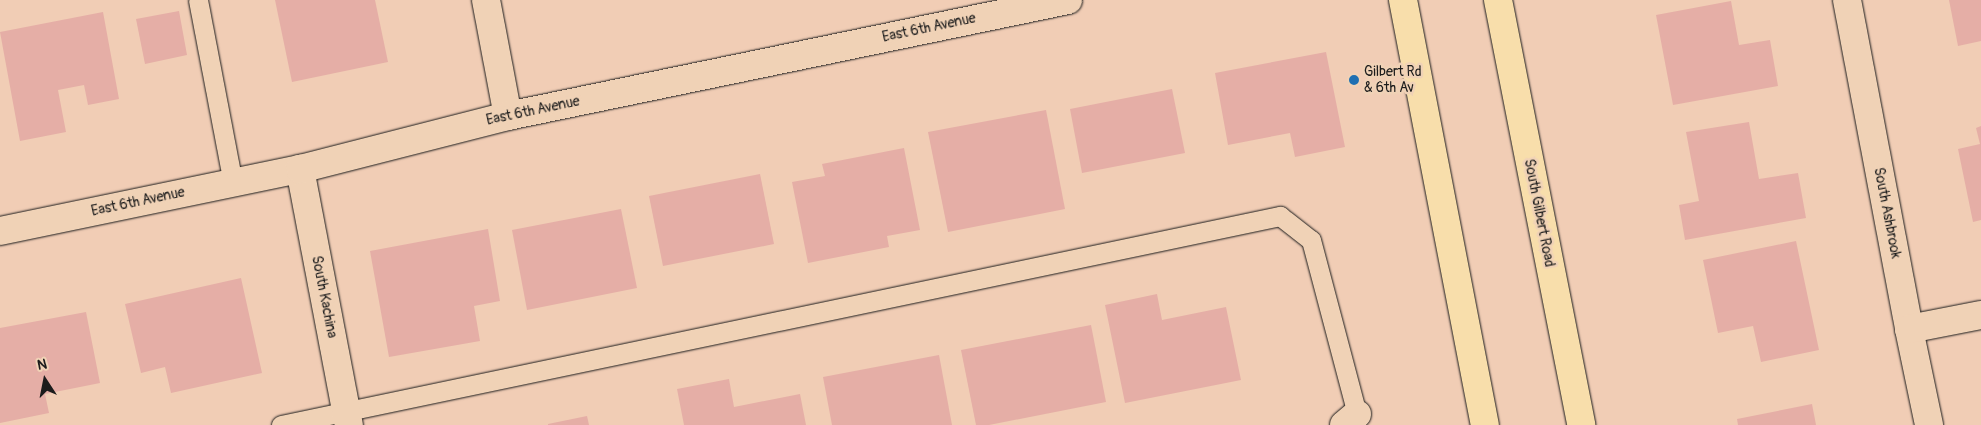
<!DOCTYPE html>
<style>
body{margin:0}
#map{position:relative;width:1981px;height:425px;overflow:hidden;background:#f1cdb5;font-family:Pangolin,sans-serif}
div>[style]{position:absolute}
.building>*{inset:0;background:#e5aea6}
.roads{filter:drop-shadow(0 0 1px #1c1c1c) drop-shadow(0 0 1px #1c1c1c)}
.lane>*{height:19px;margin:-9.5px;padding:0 9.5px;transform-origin:9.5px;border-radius:9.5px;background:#f0d2b6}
.street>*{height:28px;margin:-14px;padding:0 14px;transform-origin:14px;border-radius:14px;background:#f0d2b6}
.primary>*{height:28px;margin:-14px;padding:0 14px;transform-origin:14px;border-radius:14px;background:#f8deab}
.dots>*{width:14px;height:14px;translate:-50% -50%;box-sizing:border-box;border:2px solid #f0d2b6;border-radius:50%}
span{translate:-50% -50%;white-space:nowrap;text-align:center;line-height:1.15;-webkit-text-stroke:5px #f0d2b6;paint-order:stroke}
.street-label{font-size:14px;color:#1c1c1c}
.poi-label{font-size:14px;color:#1c1c1c}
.left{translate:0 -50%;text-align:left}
.north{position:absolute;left:20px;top:355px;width:50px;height:50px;-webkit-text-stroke:4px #f0d2b6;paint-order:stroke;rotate:349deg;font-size:14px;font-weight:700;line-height:20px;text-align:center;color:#1c1c1c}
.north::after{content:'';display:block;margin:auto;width:18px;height:22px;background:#1c1c1c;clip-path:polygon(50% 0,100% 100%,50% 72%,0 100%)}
</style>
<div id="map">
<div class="building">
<i style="clip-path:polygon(275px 0,375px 0,388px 62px,292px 82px)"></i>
<i style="clip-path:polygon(1949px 0,1981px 0,1981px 41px,1958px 46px)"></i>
<i style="clip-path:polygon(1731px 1px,1739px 45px,1770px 40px,1778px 86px,1673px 105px,1656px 15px)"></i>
<i style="clip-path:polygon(179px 11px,187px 55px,145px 64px,136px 19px)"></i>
<i style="clip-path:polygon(103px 12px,119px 99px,88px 105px,84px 85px,58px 90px,66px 132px,20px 141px,0 32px)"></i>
<i style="clip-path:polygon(1326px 52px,1345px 147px,1295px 157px,1290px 133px,1228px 145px,1215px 73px)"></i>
<i style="clip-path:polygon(1172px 89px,1185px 153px,1082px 173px,1070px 109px)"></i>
<i style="clip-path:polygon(1046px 110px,1065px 209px,948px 232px,928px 132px)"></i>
<i style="clip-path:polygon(1749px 122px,1759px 179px,1798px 173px,1806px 218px,1685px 240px,1679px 205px,1699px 201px,1686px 132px)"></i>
<i style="clip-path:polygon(1981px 126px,1981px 220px,1973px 222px,1958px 149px,1980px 144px,1976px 128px)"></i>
<i style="clip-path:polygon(904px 148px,920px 230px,887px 236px,889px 247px,808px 263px,792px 182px,825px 176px,822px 164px)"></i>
<i style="clip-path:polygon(760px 174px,774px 244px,663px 266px,649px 196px)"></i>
<i style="clip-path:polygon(621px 209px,637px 288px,527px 310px,512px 230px)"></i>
<i style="clip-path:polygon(488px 229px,500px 301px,474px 306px,480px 341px,389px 357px,370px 251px)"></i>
<i style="clip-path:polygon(1796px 241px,1819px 350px,1761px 362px,1753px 326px,1718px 333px,1703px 260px)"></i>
<i style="clip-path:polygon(241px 278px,262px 373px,171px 393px,165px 367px,141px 373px,125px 304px)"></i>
<i style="clip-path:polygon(1157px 294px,1162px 320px,1226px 307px,1241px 380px,1125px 403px,1105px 305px)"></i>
<i style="clip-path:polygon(86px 312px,100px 383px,45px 394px,49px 413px,0 423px,0 328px)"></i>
<i style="clip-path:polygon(1091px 325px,1106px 402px,989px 425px,976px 425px,961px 350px)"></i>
<i style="clip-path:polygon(939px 355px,952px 425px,832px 425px,823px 377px)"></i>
<i style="clip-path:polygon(729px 379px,734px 407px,800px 394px,806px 425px,684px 425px,677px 389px)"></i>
<i style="clip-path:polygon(1812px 404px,1816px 425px,1738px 425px,1737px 419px)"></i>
<i style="clip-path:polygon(587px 416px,589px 425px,548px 425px,548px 424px)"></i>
</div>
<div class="roads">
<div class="lane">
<i style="left:198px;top:0;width:186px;rotate:79.2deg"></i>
<i style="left:281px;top:425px;width:1021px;rotate:-11.82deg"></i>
<i style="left:1280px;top:216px;width:39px;rotate:38deg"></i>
<i style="left:1311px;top:240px;width:180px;rotate:75.2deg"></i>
</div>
<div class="street">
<i style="left:486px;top:0;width:118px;rotate:79.3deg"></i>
<i style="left:1847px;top:0;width:335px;rotate:79.3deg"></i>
<i style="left:1909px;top:329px;width:98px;rotate:78.2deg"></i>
<i style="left:300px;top:169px;width:261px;rotate:79.2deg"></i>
<i style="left:0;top:231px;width:306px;rotate:-11.7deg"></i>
<i style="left:300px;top:169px;width:215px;rotate:-14.3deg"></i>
<i style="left:508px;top:116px;width:572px;rotate:-11.7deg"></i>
<i style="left:1909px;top:329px;width:73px;rotate:-11deg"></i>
<i style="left:1344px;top:425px;width:17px;rotate:-40deg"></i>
</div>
<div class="primary">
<i style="left:1403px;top:0;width:433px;rotate:79.1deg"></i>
<i style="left:1498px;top:0;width:433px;rotate:78.9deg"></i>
</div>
</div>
<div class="dots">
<i style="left:1354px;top:80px;background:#1f6fb2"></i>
</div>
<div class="street-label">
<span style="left:929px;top:28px;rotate:-12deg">East 6th Avenue</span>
<span style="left:533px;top:111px;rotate:-12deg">East 6th Avenue</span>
<span style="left:138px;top:202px;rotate:-12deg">East 6th Avenue</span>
<span style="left:1539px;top:213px;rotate:79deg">South Gilbert Road</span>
<span style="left:1887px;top:213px;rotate:79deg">South Ashbrook</span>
<span style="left:324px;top:297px;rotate:79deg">South Kachina</span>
</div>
<div class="poi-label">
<span class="left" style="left:1364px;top:80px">Gilbert Rd<br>&amp; 6th Av</span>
</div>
<div class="north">N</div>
</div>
